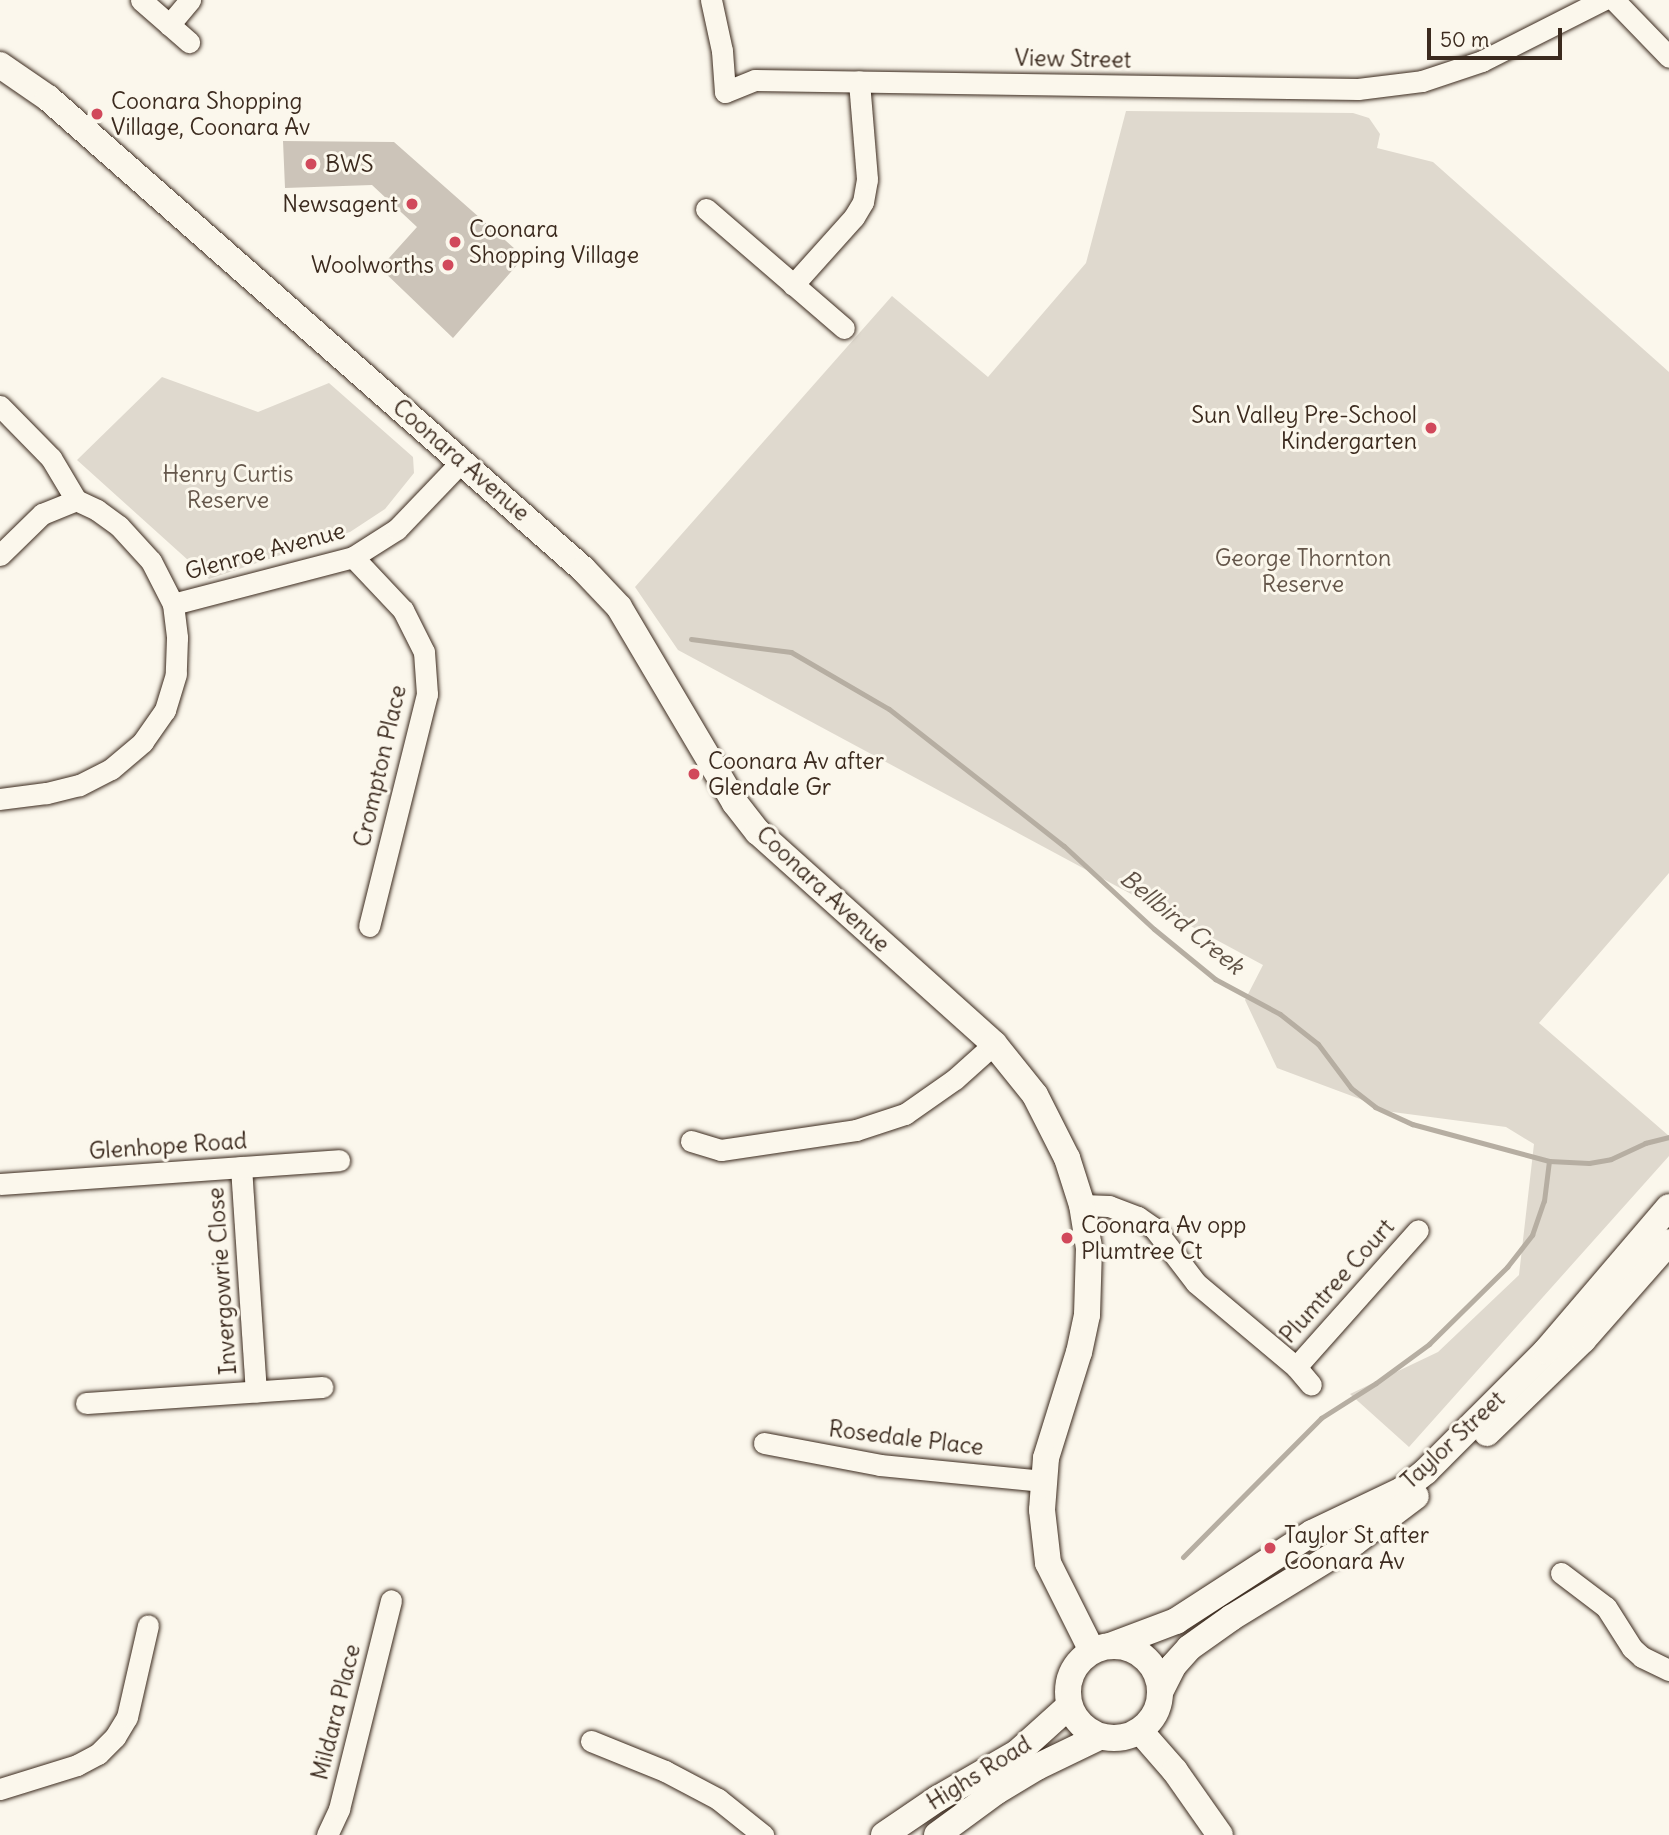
<!DOCTYPE html>
<style>
body{margin:0}
#map{position:relative;width:1669px;height:1835px;overflow:hidden;background:#fbf7ec;font-family:Delius,sans-serif}
div>[style]{position:absolute}
.green>*{inset:0;background:#dfd9ce}
.stream>*{height:5px;margin:-2.5px;padding:0 2.5px;transform-origin:2.5px;border-radius:2.5px;background:#b6aea2}
.building>*{inset:0;background:#ccc4b9}
.roads{filter:drop-shadow(0 0 2px #3b2a1e) drop-shadow(0 0 2px #3b2a1e)}
.minor>*{height:21px;margin:-10.5px;padding:0 10.5px;transform-origin:10.5px;border-radius:10.5px;background:#fbf7ec}
.tertiary>*{height:26px;margin:-13px;padding:0 13px;transform-origin:13px;border-radius:13px;background:#fbf7ec}
.tertiary>.ring{margin:-13px;padding:0;box-sizing:content-box;background:none;border:26px solid #fbf7ec;border-radius:50%}
.dots>*{width:19px;height:19px;translate:-50% -50%;box-sizing:border-box;border:4px solid #fbf7ec;border-radius:50%}
span{translate:-50% -50%;white-space:nowrap;text-align:center;line-height:1.15;-webkit-text-stroke:6px #fbf7ec;paint-order:stroke}
.street-label{font-size:23px;color:#3b2a1e}
.poi-label{font-size:23px;color:#3b2a1e}
.left{translate:0 -50%;text-align:left}
.right{translate:-100% -50%;text-align:right}
.park-label{font-size:23px;color:#64564a}
.water-label{font-size:24px;color:#605246;font-style:italic}
.scale{position:absolute;left:1427px;top:28px;width:135px;height:32px;box-sizing:border-box;border:4px solid #3b2a1e;border-top:0;padding-left:9px;font-size:21px;line-height:24px;white-space:nowrap;color:#3b2a1e;-webkit-text-stroke:5px #fbf7ec;paint-order:stroke}
</style>
<div id="map">
<div class="green">
<i style="clip-path:polygon(1126px 111px,1353px 113px,1369px 118px,1380px 134px,1377px 148px,1433px 162px,1669px 372px,1669px 873px,1539px 1023px,1669px 1136px,1669px 1156px,1409px 1447px,1350px 1394px,1438px 1352px,1519px 1275px,1534px 1144px,1506px 1127px,1385px 1111px,1360px 1099px,1277px 1068px,1245px 1000px,1263px 965px,678px 650px,635px 587px,892px 296px,988px 377px,1086px 263px)"></i>
<i style="clip-path:polygon(162px 377px,258px 412px,329px 383px,413px 457px,414px 473px,385px 509px,350px 532px,209px 579px,77px 460px)"></i>
</div>
<div class="stream">
<i style="left:691px;top:639px;width:101px;rotate:7.4deg"></i>
<i style="left:791px;top:652px;width:113px;rotate:30.2deg"></i>
<i style="left:889px;top:709px;width:222px;rotate:38.1deg"></i>
<i style="left:1064px;top:846px;width:122px;rotate:42.7deg"></i>
<i style="left:1154px;top:929px;width:79px;rotate:39.3deg"></i>
<i style="left:1215px;top:979px;width:74px;rotate:28.3deg"></i>
<i style="left:1280px;top:1014px;width:48px;rotate:38.3deg"></i>
<i style="left:1318px;top:1044px;width:55px;rotate:53.1deg"></i>
<i style="left:1351px;top:1088px;width:31px;rotate:38deg"></i>
<i style="left:1375px;top:1107px;width:41px;rotate:24.7deg"></i>
<i style="left:1412px;top:1124px;width:142px;rotate:15.1deg"></i>
<i style="left:1549px;top:1161px;width:40px;rotate:2.9deg"></i>
<i style="left:1589px;top:1163px;width:22px;rotate:-10deg"></i>
<i style="left:1611px;top:1159px;width:38px;rotate:-25deg"></i>
<i style="left:1645px;top:1143px;width:25px;rotate:-14deg"></i>
<i style="left:1183px;top:1557px;width:196px;rotate:-45.2deg"></i>
<i style="left:1321px;top:1418px;width:65px;rotate:-32.5deg"></i>
<i style="left:1376px;top:1383px;width:66px;rotate:-36.3deg"></i>
<i style="left:1429px;top:1344px;width:110px;rotate:-44.6deg"></i>
<i style="left:1507px;top:1267px;width:41px;rotate:-52deg"></i>
<i style="left:1532px;top:1235px;width:36px;rotate:-71deg"></i>
<i style="left:1544px;top:1201px;width:40px;rotate:-82.9deg"></i>
</div>
<div class="building">
<i style="clip-path:polygon(283px 141px,394px 142px,524px 257px,453px 338px,380px 268px,417px 227px,372px 185px,285px 188px)"></i>
</div>
<div class="roads">
<div class="minor">
<i style="left:141px;top:0;width:64px;rotate:41.2deg"></i>
<i style="left:711px;top:0;width:52px;rotate:77.8deg"></i>
<i style="left:722px;top:51px;width:41px;rotate:85.8deg"></i>
<i style="left:725px;top:92px;width:32px;rotate:-22deg"></i>
<i style="left:755px;top:80px;width:603px;rotate:0.86deg"></i>
<i style="left:1358px;top:89px;width:64px;rotate:-7.1deg"></i>
<i style="left:1422px;top:81px;width:63px;rotate:-18.4deg"></i>
<i style="left:1482px;top:61px;width:136px;rotate:-26.8deg"></i>
<i style="left:1614px;top:0;width:79px;rotate:46deg"></i>
<i style="left:169px;top:25px;width:33px;rotate:-50deg"></i>
<i style="left:706px;top:209px;width:182px;rotate:40.8deg"></i>
<i style="left:793px;top:285px;width:91px;rotate:-48.1deg"></i>
<i style="left:854px;top:217px;width:17px;rotate:-59deg"></i>
<i style="left:863px;top:202px;width:23px;rotate:-80deg"></i>
<i style="left:867px;top:179px;width:98px;rotate:-94.7deg"></i>
<i style="left:0;top:406px;width:73px;rotate:45.6deg"></i>
<i style="left:51px;top:458px;width:49px;rotate:59.2deg"></i>
<i style="left:0;top:555px;width:59px;rotate:-44.3deg"></i>
<i style="left:42px;top:514px;width:37px;rotate:-22deg"></i>
<i style="left:76px;top:500px;width:23px;rotate:25deg"></i>
<i style="left:97px;top:510px;width:27px;rotate:36deg"></i>
<i style="left:119px;top:526px;width:47px;rotate:47.6deg"></i>
<i style="left:151px;top:561px;width:48px;rotate:62.9deg"></i>
<i style="left:173px;top:604px;width:34px;rotate:83deg"></i>
<i style="left:177px;top:638px;width:36px;rotate:92deg"></i>
<i style="left:176px;top:674px;width:38px;rotate:107deg"></i>
<i style="left:165px;top:710px;width:39px;rotate:125deg"></i>
<i style="left:143px;top:742px;width:42px;rotate:139.8deg"></i>
<i style="left:111px;top:769px;width:36px;rotate:153deg"></i>
<i style="left:79px;top:785px;width:34px;rotate:166deg"></i>
<i style="left:46px;top:793px;width:46px;rotate:172.6deg"></i>
<i style="left:353px;top:557px;width:73px;rotate:46.7deg"></i>
<i style="left:403px;top:610px;width:47px;rotate:63.4deg"></i>
<i style="left:424px;top:652px;width:42px;rotate:85.9deg"></i>
<i style="left:427px;top:694px;width:239px;rotate:104deg"></i>
<i style="left:173px;top:604px;width:186px;rotate:-14.6deg"></i>
<i style="left:353px;top:557px;width:52px;rotate:-32.5deg"></i>
<i style="left:397px;top:529px;width:94px;rotate:-46.3deg"></i>
<i style="left:691px;top:1141px;width:31px;rotate:17deg"></i>
<i style="left:721px;top:1150px;width:136px;rotate:-8.4deg"></i>
<i style="left:856px;top:1130px;width:52px;rotate:-18.1deg"></i>
<i style="left:905px;top:1114px;width:61px;rotate:-35deg"></i>
<i style="left:955px;top:1079px;width:52px;rotate:-41.9deg"></i>
<i style="left:241px;top:1167px;width:225px;rotate:86.2deg"></i>
<i style="left:0;top:1184px;width:340px;rotate:-4deg"></i>
<i style="left:1082px;top:1205px;width:27px;rotate:2deg"></i>
<i style="left:1109px;top:1206px;width:31px;rotate:21deg"></i>
<i style="left:1138px;top:1217px;width:19px;rotate:35deg"></i>
<i style="left:1154px;top:1228px;width:69px;rotate:52.6deg"></i>
<i style="left:1196px;top:1283px;width:131px;rotate:40deg"></i>
<i style="left:1296px;top:1367px;width:23px;rotate:50deg"></i>
<i style="left:1296px;top:1367px;width:183px;rotate:-48.3deg"></i>
<i style="left:86px;top:1403px;width:237px;rotate:-3.9deg"></i>
<i style="left:764px;top:1443px;width:118px;rotate:10.7deg"></i>
<i style="left:880px;top:1465px;width:164px;rotate:5.6deg"></i>
<i style="left:1561px;top:1573px;width:56px;rotate:37.1deg"></i>
<i style="left:1606px;top:1607px;width:49px;rotate:57.6deg"></i>
<i style="left:1632px;top:1648px;width:13px;rotate:42deg"></i>
<i style="left:1642px;top:1657px;width:30px;rotate:26deg"></i>
<i style="left:591px;top:1741px;width:80px;rotate:22.1deg"></i>
<i style="left:665px;top:1771px;width:60px;rotate:27.8deg"></i>
<i style="left:718px;top:1799px;width:58px;rotate:38.7deg"></i>
<i style="left:0;top:1789px;width:81px;rotate:-17.3deg"></i>
<i style="left:77px;top:1765px;width:24px;rotate:-28deg"></i>
<i style="left:98px;top:1754px;width:24px;rotate:-45deg"></i>
<i style="left:115px;top:1737px;width:23px;rotate:-59deg"></i>
<i style="left:127px;top:1717px;width:94px;rotate:-77.1deg"></i>
<i style="left:327px;top:1835px;width:29px;rotate:-65deg"></i>
<i style="left:339px;top:1809px;width:215px;rotate:-76deg"></i>
</div>
<div class="tertiary">
<i style="left:0;top:65px;width:58px;rotate:34.5deg"></i>
<i style="left:48px;top:98px;width:713px;rotate:41.36deg"></i>
<i style="left:583px;top:569px;width:52px;rotate:46.5deg"></i>
<i style="left:619px;top:607px;width:228px;rotate:59.4deg"></i>
<i style="left:735px;top:803px;width:37px;rotate:52deg"></i>
<i style="left:758px;top:832px;width:317px;rotate:41.9deg"></i>
<i style="left:994px;top:1044px;width:65px;rotate:51.2deg"></i>
<i style="left:1035px;top:1095px;width:71px;rotate:63.1deg"></i>
<i style="left:1067px;top:1158px;width:49px;rotate:72.3deg"></i>
<i style="left:1082px;top:1205px;width:44px;rotate:80.8deg"></i>
<i style="left:1089px;top:1248px;width:67px;rotate:91.7deg"></i>
<i style="left:1087px;top:1315px;width:38px;rotate:102deg"></i>
<i style="left:1079px;top:1352px;width:111px;rotate:107.3deg"></i>
<i style="left:1046px;top:1458px;width:52px;rotate:94.4deg"></i>
<i style="left:1042px;top:1510px;width:53px;rotate:83.5deg"></i>
<i style="left:1048px;top:1563px;width:98px;rotate:63.4deg"></i>
<i style="left:1487px;top:1433px;width:134px;rotate:-44.1deg"></i>
<i style="left:1583px;top:1340px;width:130px;rotate:-48.7deg"></i>
<i class="ring" style="left:1068px;top:1646px;width:66px;height:66px"></i>
<i style="left:1110px;top:1646px;width:71px;rotate:-20.7deg"></i>
<i style="left:1176px;top:1621px;width:162px;rotate:-32.9deg"></i>
<i style="left:1312px;top:1533px;width:100px;rotate:-25.5deg"></i>
<i style="left:1402px;top:1490px;width:31px;rotate:-38deg"></i>
<i style="left:1426px;top:1471px;width:170px;rotate:-45deg"></i>
<i style="left:1546px;top:1351px;width:189px;rotate:-49.5deg"></i>
<i style="left:1160px;top:1692px;width:29px;rotate:-63deg"></i>
<i style="left:1173px;top:1666px;width:24px;rotate:-48deg"></i>
<i style="left:1189px;top:1648px;width:52px;rotate:-35.5deg"></i>
<i style="left:1231px;top:1618px;width:145px;rotate:-31.5deg"></i>
<i style="left:1355px;top:1542px;width:76px;rotate:-37deg"></i>
<i style="left:1140px;top:1731px;width:53px;rotate:48.8deg"></i>
<i style="left:1175px;top:1771px;width:78px;rotate:54.9deg"></i>
<i style="left:884px;top:1835px;width:64px;rotate:-34.2deg"></i>
<i style="left:937px;top:1799px;width:92px;rotate:-29.9deg"></i>
<i style="left:1017px;top:1753px;width:70px;rotate:-42.1deg"></i>
<i style="left:937px;top:1835px;width:74px;rotate:-36.3deg"></i>
<i style="left:997px;top:1791px;width:47px;rotate:-31deg"></i>
<i style="left:1037px;top:1767px;width:69px;rotate:-25.8deg"></i>
</div>
</div>
<div class="dots">
<i style="left:97px;top:114px;background:#d1495b"></i>
<i style="left:311px;top:164px;background:#d1495b"></i>
<i style="left:412px;top:204px;background:#d1495b"></i>
<i style="left:455px;top:242px;background:#d1495b"></i>
<i style="left:448px;top:265px;background:#d1495b"></i>
<i style="left:1431px;top:428px;background:#d1495b"></i>
<i style="left:694px;top:774px;background:#d1495b"></i>
<i style="left:1067px;top:1238px;background:#d1495b"></i>
<i style="left:1270px;top:1548px;background:#d1495b"></i>
</div>
<div class="street-label">
<span style="left:1073px;top:59px;rotate:1deg">View Street</span>
<span style="left:461px;top:460px;rotate:41deg">Coonara Avenue</span>
<span style="left:265px;top:551px;rotate:-15deg">Glenroe Avenue</span>
<span style="left:380px;top:766px;rotate:-77deg">Crompton Place</span>
<span style="left:823px;top:889px;rotate:43deg">Coonara Avenue</span>
<span style="left:168px;top:1146px;rotate:-4deg">Glenhope Road</span>
<span style="left:222px;top:1281px;rotate:-94deg">Invergowrie Close</span>
<span style="left:1337px;top:1281px;rotate:-48deg">Plumtree Court</span>
<span style="left:906px;top:1438px;rotate:7deg">Rosedale Place</span>
<span style="left:1453px;top:1440px;rotate:-43deg">Taylor Street</span>
<span style="left:336px;top:1712px;rotate:-76deg">Mildara Place</span>
<span style="left:979px;top:1773px;rotate:-32deg">Highs Road</span>
</div>
<div class="poi-label">
<span class="left" style="left:111px;top:114px">Coonara Shopping<br>Village, Coonara Av</span>
<span class="left" style="left:325px;top:164px">BWS</span>
<span class="right" style="left:398px;top:204px">Newsagent</span>
<span class="left" style="left:469px;top:242px">Coonara<br>Shopping Village</span>
<span class="right" style="left:434px;top:265px">Woolworths</span>
<span class="right" style="left:1417px;top:428px">Sun Valley Pre-School<br>Kindergarten</span>
<span class="left" style="left:708px;top:774px">Coonara Av after<br>Glendale Gr</span>
<span class="left" style="left:1081px;top:1238px">Coonara Av opp<br>Plumtree Ct</span>
<span class="left" style="left:1284px;top:1548px">Taylor St after<br>Coonara Av</span>
</div>
<div class="park-label">
<span style="left:228px;top:487px">Henry Curtis<br>Reserve</span>
<span style="left:1303px;top:571px">George Thornton<br>Reserve</span>
</div>
<div class="water-label">
<span style="left:1182px;top:922px;rotate:39deg">Bellbird Creek</span>
</div>
<div class="scale">50 m</div>
</div>
